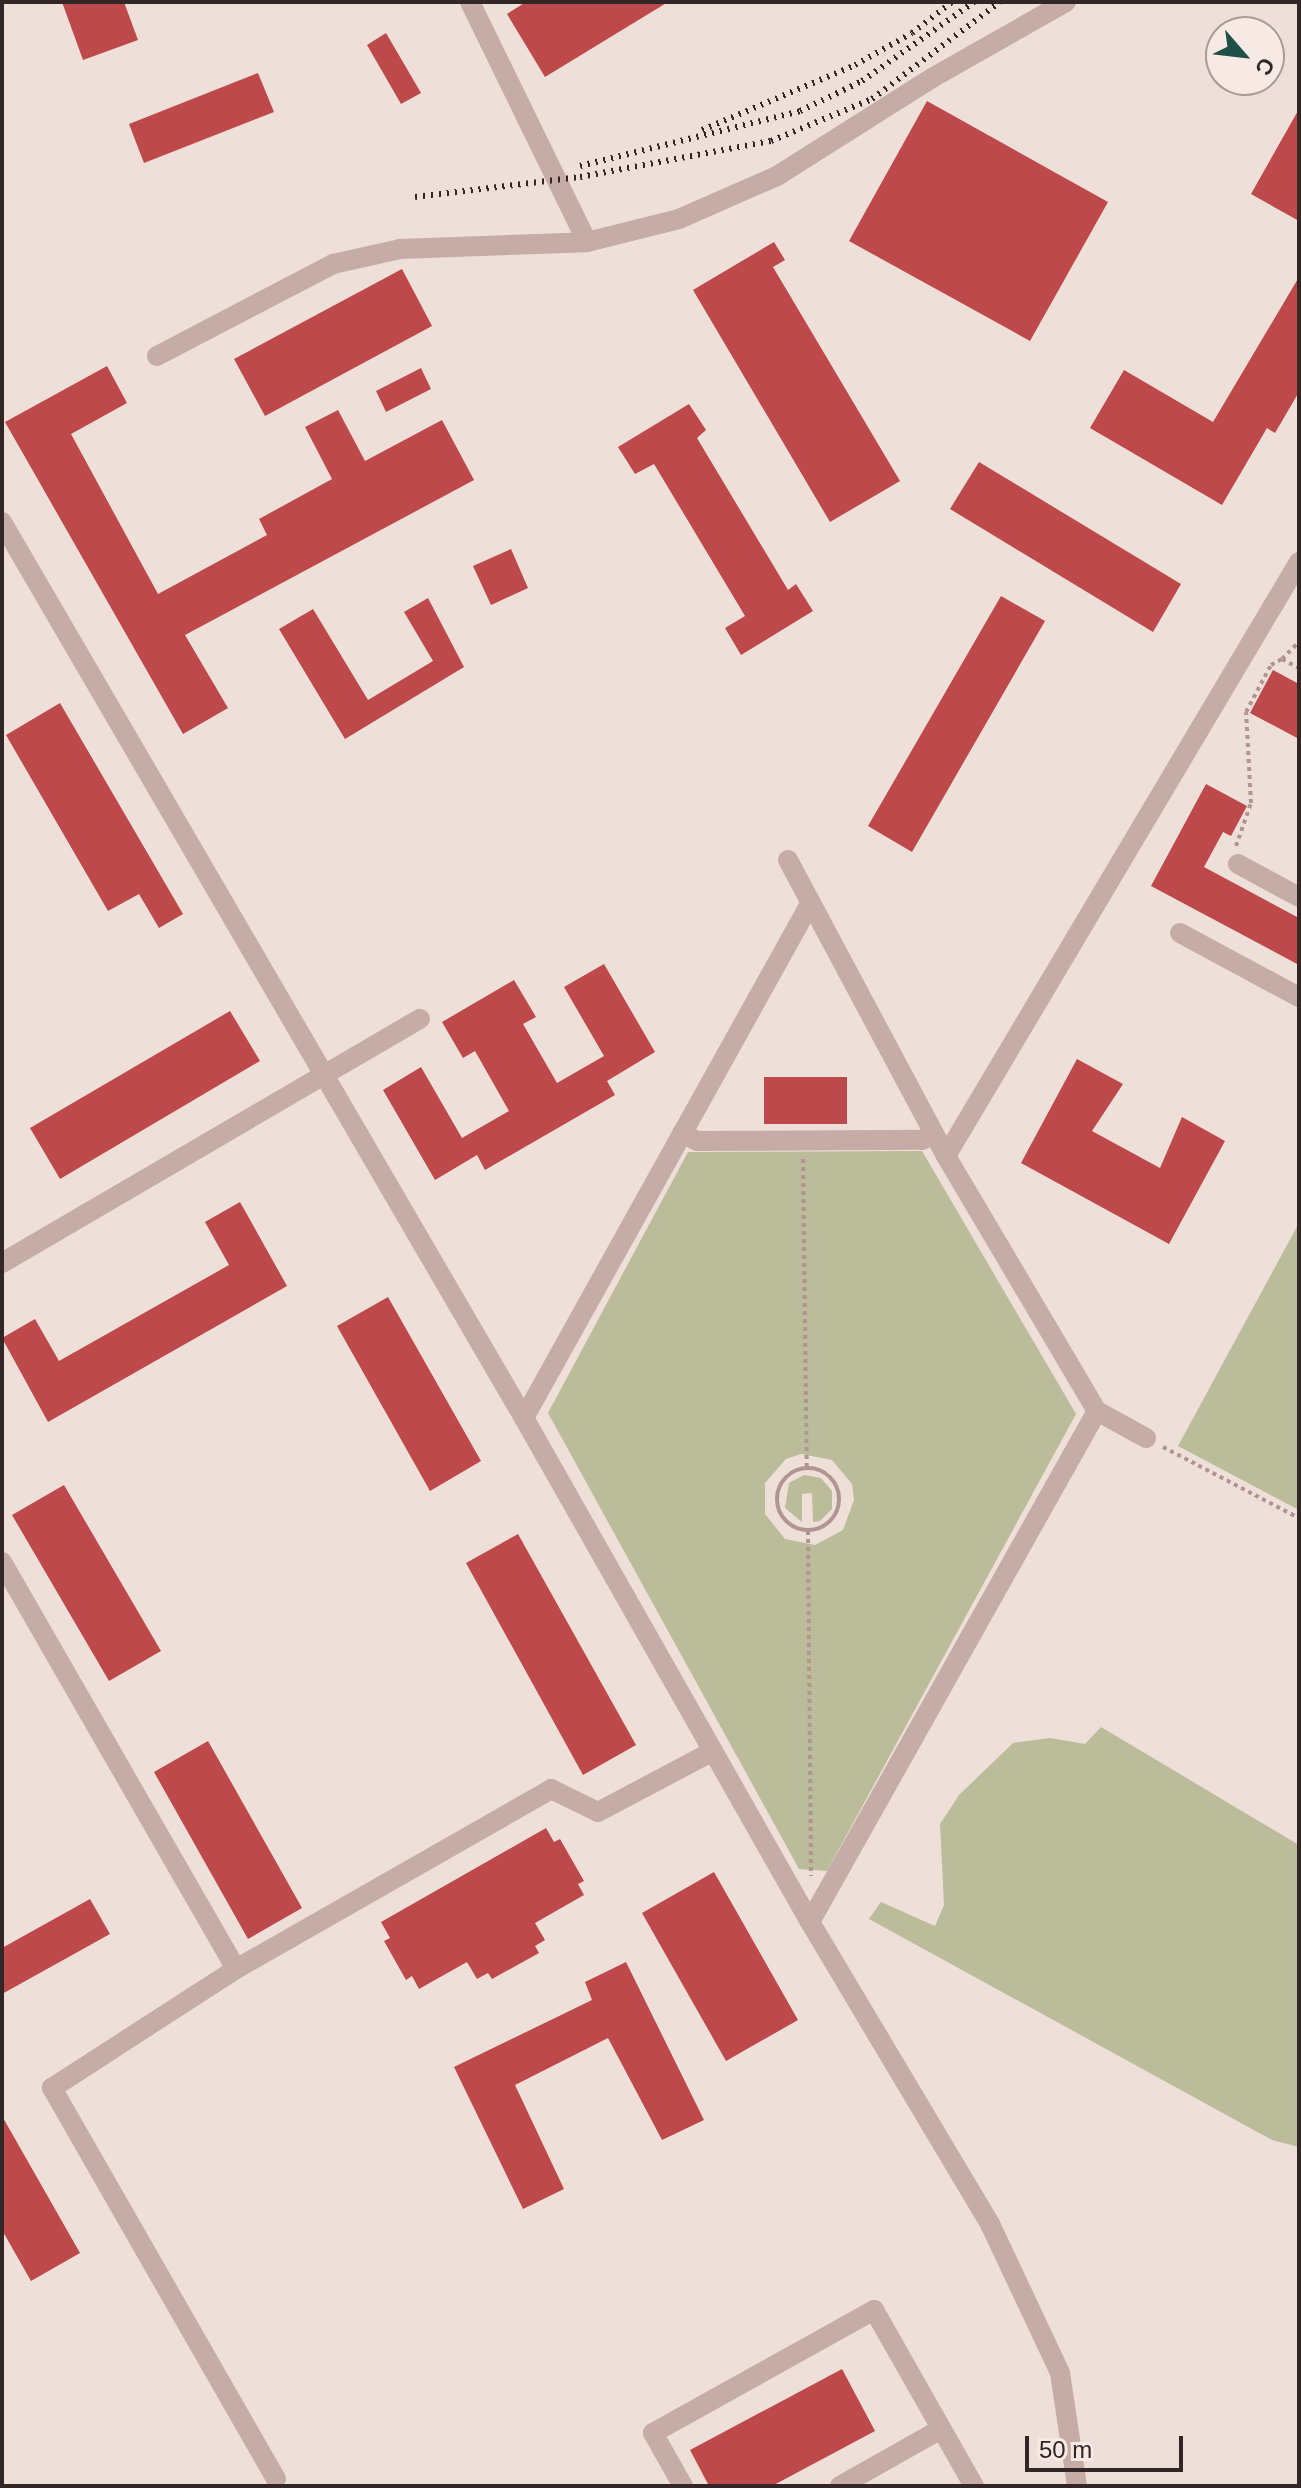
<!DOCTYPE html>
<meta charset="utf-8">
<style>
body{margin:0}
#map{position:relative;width:1301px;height:2488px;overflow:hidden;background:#efdfd9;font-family:Helvetica,sans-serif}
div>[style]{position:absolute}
.green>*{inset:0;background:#babc9a}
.building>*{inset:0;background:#bd494b}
.path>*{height:4px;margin-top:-2px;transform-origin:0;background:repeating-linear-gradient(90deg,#b19690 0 4px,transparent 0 8px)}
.path>.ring{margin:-2px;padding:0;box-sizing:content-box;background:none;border:4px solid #b19690;border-radius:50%}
.minor>*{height:20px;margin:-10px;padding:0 10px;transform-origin:10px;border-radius:10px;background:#c6aca6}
.rail>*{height:6px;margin-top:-3px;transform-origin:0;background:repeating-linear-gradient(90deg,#322726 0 2px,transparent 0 8px)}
span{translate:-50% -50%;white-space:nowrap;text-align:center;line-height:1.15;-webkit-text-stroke:8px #f7eae4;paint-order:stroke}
.frame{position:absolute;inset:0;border:4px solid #322726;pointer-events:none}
.north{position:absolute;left:1205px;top:16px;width:80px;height:80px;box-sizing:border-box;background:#f7eae4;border:2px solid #a89c98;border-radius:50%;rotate:118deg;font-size:22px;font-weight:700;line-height:32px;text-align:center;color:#322726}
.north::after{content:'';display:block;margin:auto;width:28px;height:36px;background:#1f5047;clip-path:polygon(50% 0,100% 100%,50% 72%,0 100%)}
.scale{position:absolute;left:1025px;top:2436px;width:158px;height:36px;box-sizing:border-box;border:4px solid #322726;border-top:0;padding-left:10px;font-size:24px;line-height:28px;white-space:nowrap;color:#322726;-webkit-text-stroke:6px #f7eae4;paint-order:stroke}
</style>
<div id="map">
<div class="green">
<i style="clip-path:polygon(evenodd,922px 1151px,1076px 1414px,827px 1871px,799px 1869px,548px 1413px,688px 1152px,922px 1151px,801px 1454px,832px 1460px,852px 1484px,854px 1500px,843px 1530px,815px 1545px,785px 1539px,765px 1514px,765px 1483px,786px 1459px,801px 1454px)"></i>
<i style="clip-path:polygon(1299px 1223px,1299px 1510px,1178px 1446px)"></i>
<i style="clip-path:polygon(804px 1475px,821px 1478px,832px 1491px,832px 1509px,820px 1521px,813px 1522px,812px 1493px,802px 1494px,802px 1522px,785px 1508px,789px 1483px)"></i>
<i style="clip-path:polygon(1101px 1727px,1299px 1845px,1299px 2147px,1272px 2140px,869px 1919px,881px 1902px,935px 1926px,944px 1905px,940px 1824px,959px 1795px,1013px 1743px,1050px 1738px,1085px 1744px)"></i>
</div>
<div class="building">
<i style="clip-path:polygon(62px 2px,124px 2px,138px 40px,83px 60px)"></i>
<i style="clip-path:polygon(526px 2px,668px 2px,545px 77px,507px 14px)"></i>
<i style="clip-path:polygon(386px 33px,421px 93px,401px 104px,367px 45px)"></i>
<i style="clip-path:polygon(258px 73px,274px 112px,144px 163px,129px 124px)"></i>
<i style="clip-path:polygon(927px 101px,1108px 202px,1030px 341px,849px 241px)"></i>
<i style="clip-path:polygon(1299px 109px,1299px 221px,1251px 194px)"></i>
<i style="clip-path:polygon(774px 242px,785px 260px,773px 267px,900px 481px,830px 522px,693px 290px)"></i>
<i style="clip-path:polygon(402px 269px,432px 326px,265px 416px,234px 359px)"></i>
<i style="clip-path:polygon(1299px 277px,1299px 392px,1275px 433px,1267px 428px,1222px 505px,1090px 428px,1124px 370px,1213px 422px)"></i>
<i style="clip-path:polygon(107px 366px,127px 403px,71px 434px,158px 594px,267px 535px,259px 519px,332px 479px,305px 427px,338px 410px,365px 461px,442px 420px,474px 480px,185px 635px,228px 708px,183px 734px,5px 422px)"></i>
<i style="clip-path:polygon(421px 368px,431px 389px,386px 412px,376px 391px)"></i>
<i style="clip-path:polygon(689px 404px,706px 430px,697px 438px,788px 590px,796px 584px,813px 611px,741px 655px,725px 628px,745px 616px,654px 464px,635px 474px,618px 447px)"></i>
<i style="clip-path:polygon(979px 462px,1181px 584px,1153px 632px,950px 509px)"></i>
<i style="clip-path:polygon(511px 549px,528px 588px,491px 605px,473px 566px)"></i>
<i style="clip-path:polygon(1001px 596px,1045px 621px,912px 852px,868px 826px)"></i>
<i style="clip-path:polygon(428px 598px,464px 667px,345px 739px,279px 629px,313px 609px,368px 700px,433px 661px,404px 612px)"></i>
<i style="clip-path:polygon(1273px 670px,1299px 684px,1299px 739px,1250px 713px)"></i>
<i style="clip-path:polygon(60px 703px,183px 914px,159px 928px,139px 894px,108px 911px,6px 735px)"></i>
<i style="clip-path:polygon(1206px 784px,1247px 806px,1231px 836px,1223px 832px,1204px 867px,1299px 918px,1299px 965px,1151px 886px)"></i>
<i style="clip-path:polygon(604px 964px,655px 1052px,607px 1081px,615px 1095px,485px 1170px,477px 1155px,435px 1180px,383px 1090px,421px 1067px,462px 1138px,509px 1111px,475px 1051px,463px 1058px,442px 1022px,514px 980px,536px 1017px,523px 1024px,557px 1083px,604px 1056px,564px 987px)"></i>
<i style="clip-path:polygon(230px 1011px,260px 1061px,60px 1179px,30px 1128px)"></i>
<i style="clip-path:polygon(1077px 1059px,1123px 1084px,1092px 1131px,1160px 1168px,1182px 1117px,1225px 1141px,1169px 1244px,1021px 1163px)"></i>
<i style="clip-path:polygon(764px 1077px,847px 1077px,847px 1124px,764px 1124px)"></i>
<i style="clip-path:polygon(240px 1202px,287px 1286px,48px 1422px,2px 1338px,35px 1319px,59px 1361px,229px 1265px,205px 1222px)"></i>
<i style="clip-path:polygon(388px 1297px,481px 1461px,430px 1491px,337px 1326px)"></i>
<i style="clip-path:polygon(64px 1485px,161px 1651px,109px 1681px,12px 1515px)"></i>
<i style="clip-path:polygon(518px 1534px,636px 1745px,583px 1775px,466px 1563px)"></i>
<i style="clip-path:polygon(208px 1741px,302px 1908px,248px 1939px,154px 1772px)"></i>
<i style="clip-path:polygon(546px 1828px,554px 1842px,560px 1839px,584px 1881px,578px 1884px,584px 1895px,535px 1923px,545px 1940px,535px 1946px,539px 1953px,492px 1979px,488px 1973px,477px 1979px,467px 1962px,419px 1989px,412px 1976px,406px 1980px,384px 1941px,390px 1938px,381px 1922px)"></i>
<i style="clip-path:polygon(714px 1872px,798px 2020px,726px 2061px,642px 1913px)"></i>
<i style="clip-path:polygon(90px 1899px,110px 1934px,2px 1994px,2px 1948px)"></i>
<i style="clip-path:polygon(626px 1962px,704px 2120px,662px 2140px,608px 2038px,515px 2085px,564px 2189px,523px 2209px,454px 2067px,592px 2000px,585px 1982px)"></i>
<i style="clip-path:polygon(2px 2116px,80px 2253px,31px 2281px,2px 2230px)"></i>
<i style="clip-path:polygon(842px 2369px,875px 2431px,772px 2486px,709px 2486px,690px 2450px)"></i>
</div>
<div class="path">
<i style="left:1282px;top:659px;width:24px;rotate:-45deg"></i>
<i style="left:1236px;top:846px;width:46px;rotate:-70.8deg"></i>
<i style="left:1251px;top:803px;width:91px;rotate:-93.1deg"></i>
<i style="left:1246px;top:712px;width:53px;rotate:-62deg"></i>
<i style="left:1271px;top:665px;width:13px;rotate:-29deg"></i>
<i style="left:1282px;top:659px;width:19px;rotate:28deg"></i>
<i style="left:803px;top:1159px;width:309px;rotate:89.3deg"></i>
<i style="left:1163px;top:1447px;width:153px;rotate:27.6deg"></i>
<i class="ring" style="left:777px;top:1468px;width:58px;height:58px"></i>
<i style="left:808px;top:1531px;width:345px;rotate:89.5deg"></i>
</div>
<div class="minor">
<i style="left:470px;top:2px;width:267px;rotate:64deg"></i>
<i style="left:157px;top:356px;width:199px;rotate:-27.6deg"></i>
<i style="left:333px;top:264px;width:69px;rotate:-12.6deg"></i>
<i style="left:400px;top:249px;width:187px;rotate:-2.1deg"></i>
<i style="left:587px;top:242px;width:95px;rotate:-14deg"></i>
<i style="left:679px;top:219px;width:107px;rotate:-23.7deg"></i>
<i style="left:777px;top:176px;width:183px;rotate:-32.3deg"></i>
<i style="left:932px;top:78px;width:154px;rotate:-29.6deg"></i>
<i style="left:2px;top:522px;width:1037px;rotate:59.78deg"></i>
<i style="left:524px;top:1418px;width:579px;rotate:60.43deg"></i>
<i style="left:810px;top:1922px;width:352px;rotate:59.2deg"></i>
<i style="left:990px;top:2224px;width:165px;rotate:64.8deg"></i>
<i style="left:1060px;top:2373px;width:114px;rotate:81.4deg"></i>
<i style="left:788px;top:860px;width:336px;rotate:61.9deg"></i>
<i style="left:946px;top:1156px;width:296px;rotate:59.4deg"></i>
<i style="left:1097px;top:1411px;width:586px;rotate:119.32deg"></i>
<i style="left:1238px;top:864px;width:69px;rotate:28.4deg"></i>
<i style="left:1180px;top:933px;width:135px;rotate:28.3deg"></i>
<i style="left:682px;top:1133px;width:17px;rotate:28deg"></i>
<i style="left:697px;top:1141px;width:225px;rotate:-0.3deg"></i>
<i style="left:922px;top:1140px;width:13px;rotate:-27deg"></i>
<i style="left:946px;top:1156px;width:691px;rotate:-59.28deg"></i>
<i style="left:2px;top:1263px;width:484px;rotate:-30.3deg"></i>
<i style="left:1097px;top:1411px;width:56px;rotate:28.9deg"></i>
<i style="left:524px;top:1418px;width:588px;rotate:-60.91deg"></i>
<i style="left:2px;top:1562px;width:469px;rotate:60.1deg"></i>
<i style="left:276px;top:2479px;width:451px;rotate:-119.8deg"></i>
<i style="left:52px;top:2088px;width:219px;rotate:-32.9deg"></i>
<i style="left:236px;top:1969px;width:363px;rotate:-29.7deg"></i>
<i style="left:551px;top:1789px;width:52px;rotate:26.1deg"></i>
<i style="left:598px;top:1812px;width:130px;rotate:-27.9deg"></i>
<i style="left:683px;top:2486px;width:61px;rotate:-119.5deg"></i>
<i style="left:653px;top:2433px;width:253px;rotate:-29.1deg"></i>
<i style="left:874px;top:2310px;width:202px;rotate:60.4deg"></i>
<i style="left:840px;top:2486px;width:116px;rotate:-29.4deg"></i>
</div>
<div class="rail">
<i style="left:702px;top:130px;width:166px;rotate:-23deg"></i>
<i style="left:855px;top:65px;width:65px;rotate:-29.3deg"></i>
<i style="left:912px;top:33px;width:51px;rotate:-37.8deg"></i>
<i style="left:580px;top:166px;width:227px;rotate:-14deg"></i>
<i style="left:800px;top:111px;width:69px;rotate:-25.8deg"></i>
<i style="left:862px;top:81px;width:137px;rotate:-35.2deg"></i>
<i style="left:415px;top:197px;width:166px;rotate:-6.9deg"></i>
<i style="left:580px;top:177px;width:194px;rotate:-10.7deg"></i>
<i style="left:771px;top:141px;width:109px;rotate:-22.6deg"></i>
<i style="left:872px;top:99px;width:161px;rotate:-37.2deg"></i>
</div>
<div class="frame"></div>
<div class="north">С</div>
<div class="scale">50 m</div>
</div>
